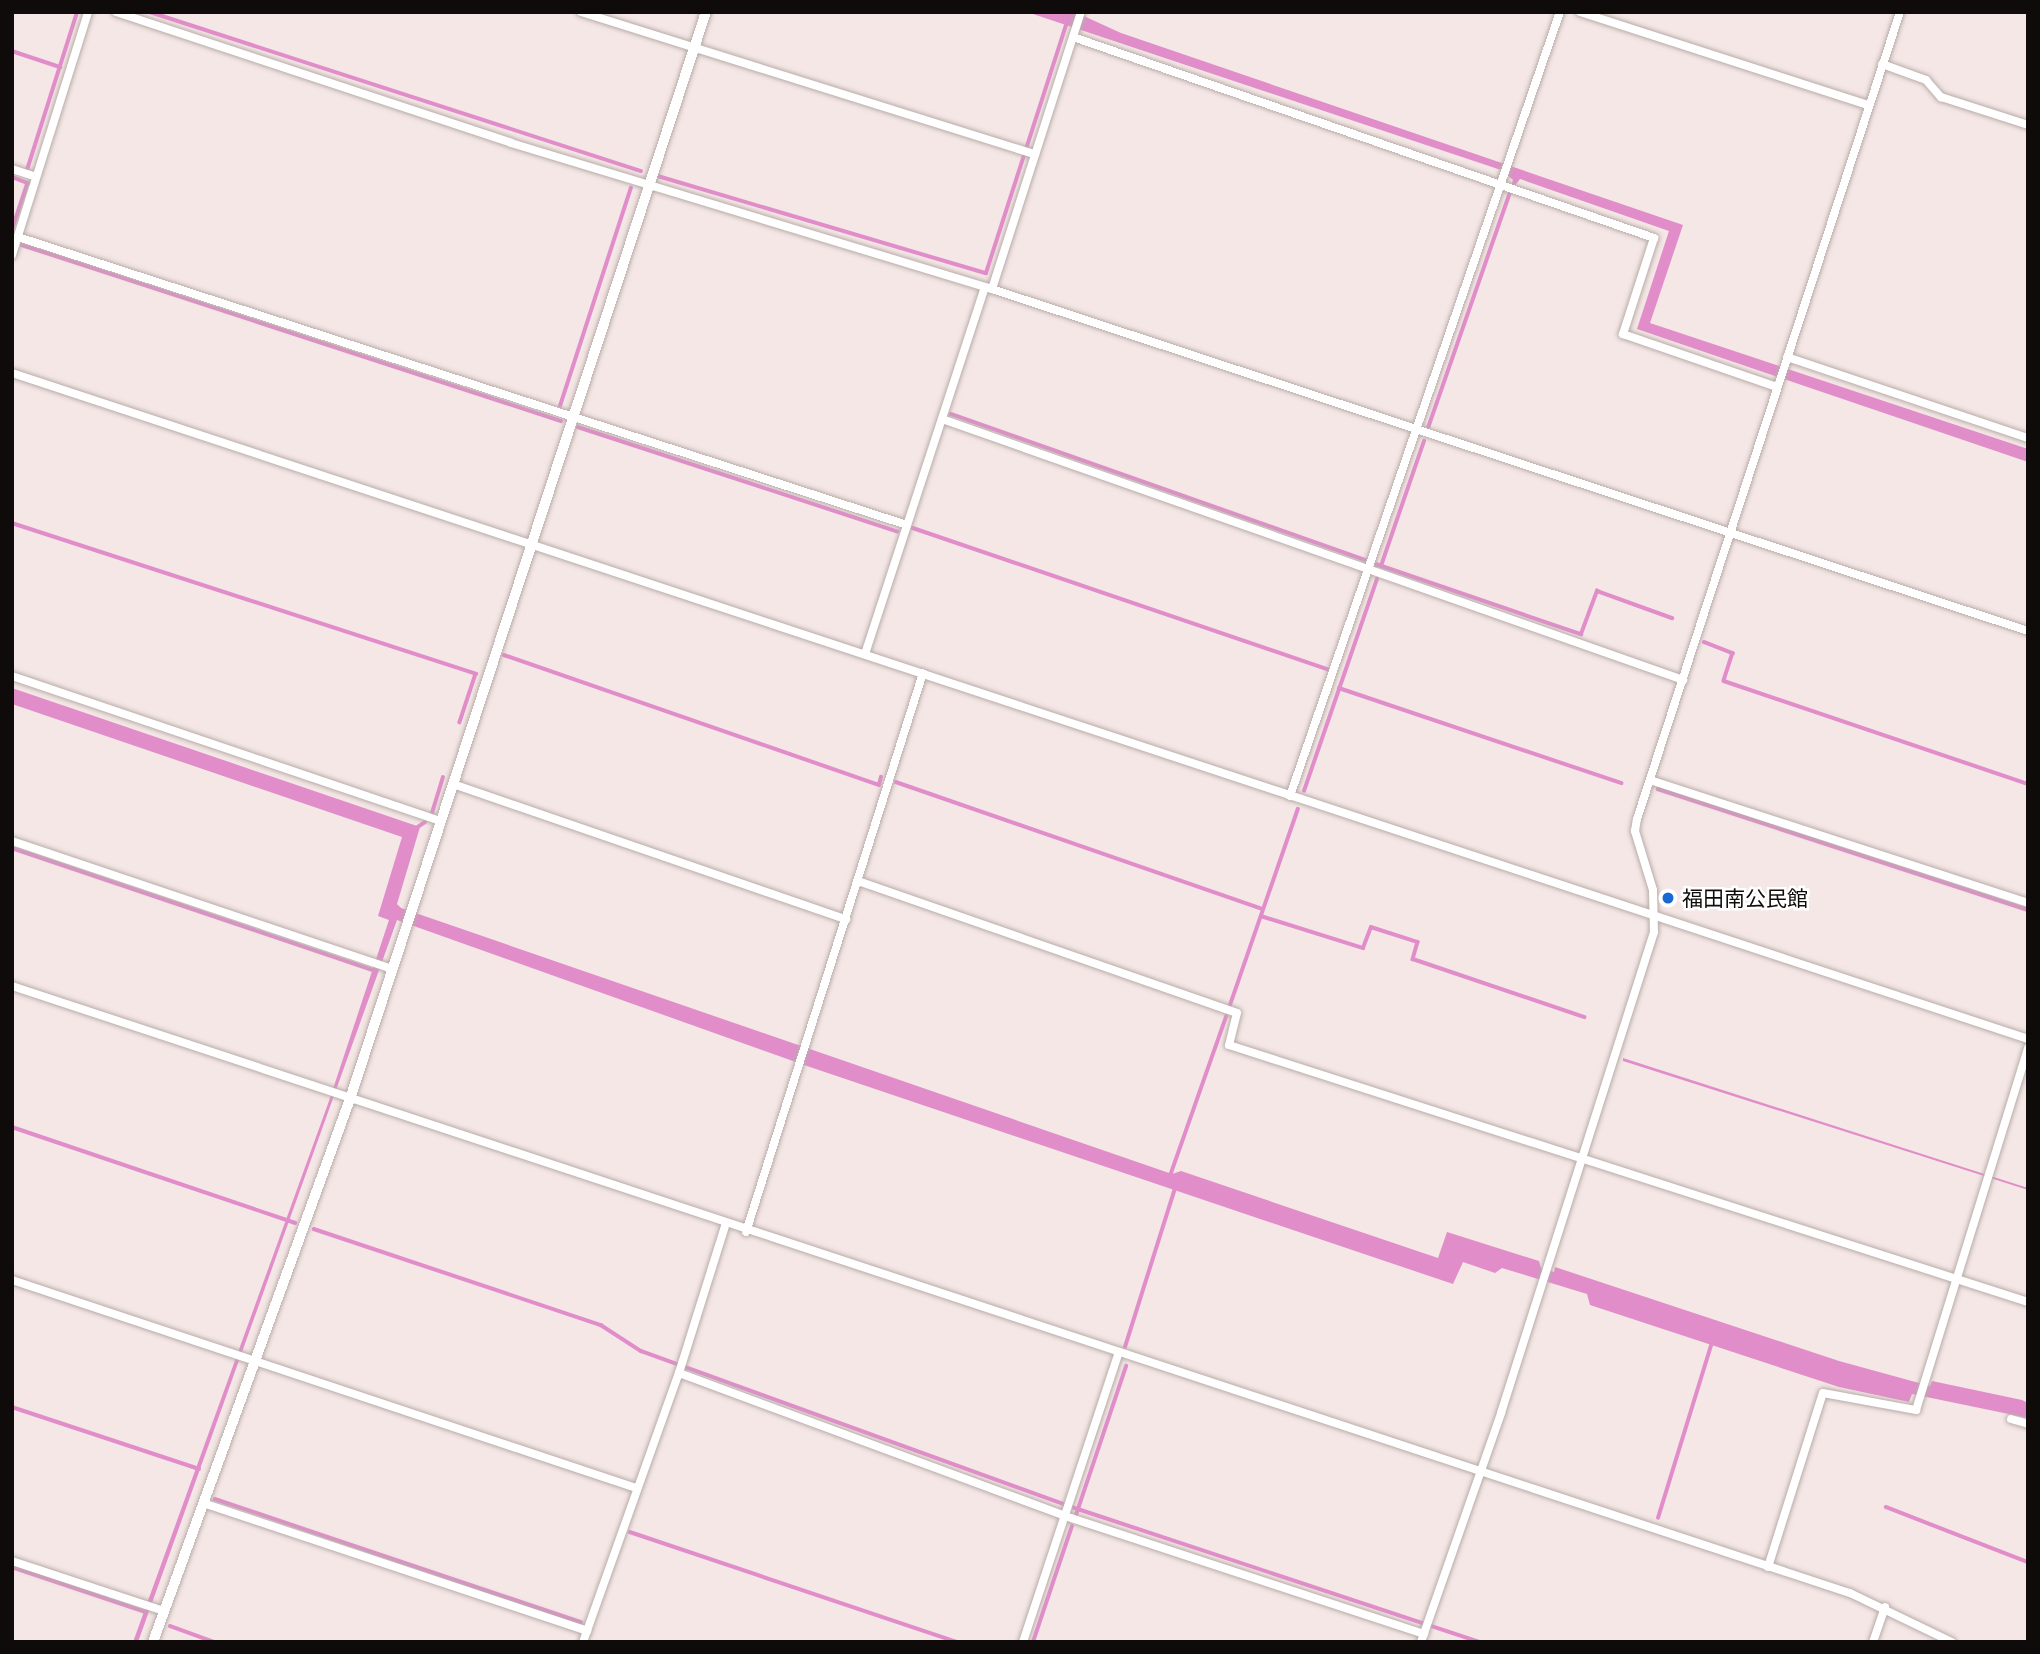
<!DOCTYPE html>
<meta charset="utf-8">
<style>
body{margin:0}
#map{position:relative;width:2040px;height:1654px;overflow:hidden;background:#f4e7e5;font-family:Mulish,"Noto Sans JP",sans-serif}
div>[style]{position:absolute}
.water>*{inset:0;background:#e18dca}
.stream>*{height:3.5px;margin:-1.75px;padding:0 1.75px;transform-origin:1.75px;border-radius:1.75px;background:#e18dca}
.roads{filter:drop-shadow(0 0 2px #b8aca9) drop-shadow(0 0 2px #b8aca9)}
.minor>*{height:8px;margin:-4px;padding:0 4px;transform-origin:4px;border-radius:4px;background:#fff}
.tertiary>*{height:10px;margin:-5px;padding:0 5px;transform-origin:5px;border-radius:5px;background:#fff}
.dots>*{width:19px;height:19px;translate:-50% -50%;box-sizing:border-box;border:4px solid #fff;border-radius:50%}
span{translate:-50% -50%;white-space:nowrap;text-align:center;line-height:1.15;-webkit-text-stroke:5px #fff;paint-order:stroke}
.poi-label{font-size:21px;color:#0f0b0b}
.left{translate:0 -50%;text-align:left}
.frame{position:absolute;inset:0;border:14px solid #0f0b0b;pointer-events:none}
</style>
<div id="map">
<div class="water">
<i style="clip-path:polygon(1027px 12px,1075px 12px,1121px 33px,1683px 225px,1650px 323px,2028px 449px,2028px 462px,1637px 329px,1669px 231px,1520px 179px,1507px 196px,1513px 180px,1501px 170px)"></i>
<i style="clip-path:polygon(12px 688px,420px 827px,397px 904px,401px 908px,1172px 1174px,1181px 1171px,1438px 1258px,1447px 1232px,1539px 1261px,1541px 1268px,1554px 1272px,1555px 1267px,1839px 1361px,1930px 1386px,1932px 1381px,2022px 1400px,2028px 1403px,2028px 1418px,1912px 1394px,1909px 1402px,1839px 1387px,1590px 1305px,1587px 1294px,1502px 1268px,1495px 1273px,1463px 1262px,1453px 1284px,807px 1066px,397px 920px,138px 1642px,133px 1642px,329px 1101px,389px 920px,378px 916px,402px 837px,12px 704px)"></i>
<i style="clip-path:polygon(1623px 1058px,2028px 1188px,2028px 1190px,1623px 1061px)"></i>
</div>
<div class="stream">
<i style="left:150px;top:12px;width:516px;rotate:17.94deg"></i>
<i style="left:12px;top:51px;width:51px;rotate:18.4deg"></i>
<i style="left:27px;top:170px;width:166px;rotate:-72.4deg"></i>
<i style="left:658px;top:176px;width:342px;rotate:16.5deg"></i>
<i style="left:986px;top:273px;width:264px;rotate:-72.1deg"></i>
<i style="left:12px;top:177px;width:17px;rotate:21deg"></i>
<i style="left:28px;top:183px;width:51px;rotate:108.4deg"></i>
<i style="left:22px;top:245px;width:567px;rotate:18.08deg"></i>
<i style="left:560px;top:406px;width:229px;rotate:-72deg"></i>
<i style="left:951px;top:414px;width:440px;rotate:19.4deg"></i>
<i style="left:578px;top:427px;width:336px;rotate:18.1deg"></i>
<i style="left:1428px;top:428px;width:250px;rotate:-70.8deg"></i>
<i style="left:12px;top:523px;width:488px;rotate:18deg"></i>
<i style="left:476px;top:674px;width:51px;rotate:108.4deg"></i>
<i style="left:913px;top:528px;width:438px;rotate:18.8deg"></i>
<i style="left:1376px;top:564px;width:217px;rotate:18.9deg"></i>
<i style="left:1581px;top:634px;width:46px;rotate:-69.6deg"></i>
<i style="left:1597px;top:591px;width:80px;rotate:19.8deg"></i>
<i style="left:1381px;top:566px;width:132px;rotate:-71deg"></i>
<i style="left:1704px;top:642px;width:31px;rotate:21deg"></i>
<i style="left:1733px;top:653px;width:29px;rotate:108deg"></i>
<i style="left:1724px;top:681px;width:321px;rotate:18.7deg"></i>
<i style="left:504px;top:655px;width:397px;rotate:19.1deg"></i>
<i style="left:879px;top:785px;width:8px;rotate:-76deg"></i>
<i style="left:1339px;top:688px;width:298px;rotate:18.6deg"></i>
<i style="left:896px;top:782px;width:388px;rotate:19.1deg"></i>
<i style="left:1658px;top:789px;width:389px;rotate:18.1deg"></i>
<i style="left:1304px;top:791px;width:224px;rotate:-71deg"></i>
<i style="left:432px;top:813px;width:37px;rotate:-73deg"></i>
<i style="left:415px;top:829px;width:12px;rotate:-35deg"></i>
<i style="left:12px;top:848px;width:383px;rotate:18.7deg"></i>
<i style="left:1261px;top:916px;width:107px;rotate:17.4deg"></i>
<i style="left:1363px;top:948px;width:22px;rotate:-69deg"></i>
<i style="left:1371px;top:927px;width:49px;rotate:17.7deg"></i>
<i style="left:1418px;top:942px;width:18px;rotate:106deg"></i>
<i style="left:1413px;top:959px;width:181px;rotate:18.7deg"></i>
<i style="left:1230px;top:1005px;width:207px;rotate:-70.9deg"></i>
<i style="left:12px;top:1127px;width:299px;rotate:18.7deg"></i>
<i style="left:1170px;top:1176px;width:169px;rotate:-70.6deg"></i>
<i style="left:314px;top:1229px;width:303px;rotate:18.5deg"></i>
<i style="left:601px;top:1325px;width:48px;rotate:33deg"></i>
<i style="left:641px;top:1351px;width:465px;rotate:19.9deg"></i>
<i style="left:1078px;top:1509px;width:424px;rotate:18.3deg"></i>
<i style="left:1125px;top:1347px;width:167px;rotate:-72.5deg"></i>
<i style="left:12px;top:1407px;width:197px;rotate:18.3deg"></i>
<i style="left:215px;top:1499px;width:386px;rotate:18.6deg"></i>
<i style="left:1886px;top:1507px;width:152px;rotate:21.2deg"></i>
<i style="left:1076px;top:1515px;width:157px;rotate:-71.4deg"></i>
<i style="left:1658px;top:1518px;width:184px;rotate:-72.9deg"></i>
<i style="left:630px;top:1532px;width:345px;rotate:18.6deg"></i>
<i style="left:12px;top:1567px;width:141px;rotate:18.6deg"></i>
<i style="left:170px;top:1626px;width:47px;rotate:20deg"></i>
<i style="left:1033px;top:1642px;width:122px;rotate:-71.4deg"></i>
</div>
<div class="roads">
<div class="minor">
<i style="left:116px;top:12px;width:416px;rotate:18.3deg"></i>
<i style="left:511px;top:143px;width:503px;rotate:16.88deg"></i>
<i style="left:992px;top:289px;width:1091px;rotate:18.27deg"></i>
<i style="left:581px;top:12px;width:476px;rotate:17.4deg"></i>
<i style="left:1580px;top:12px;width:303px;rotate:17.9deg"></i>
<i style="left:1073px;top:37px;width:615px;rotate:19.08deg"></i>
<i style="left:1654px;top:238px;width:101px;rotate:107.9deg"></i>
<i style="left:1623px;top:334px;width:163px;rotate:19deg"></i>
<i style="left:1882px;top:64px;width:47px;rotate:20deg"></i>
<i style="left:1926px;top:80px;width:23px;rotate:49deg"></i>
<i style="left:1941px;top:97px;width:91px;rotate:17.8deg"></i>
<i style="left:12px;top:169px;width:25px;rotate:18deg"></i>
<i style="left:18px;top:237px;width:934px;rotate:17.95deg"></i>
<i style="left:12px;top:255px;width:255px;rotate:-72.6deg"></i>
<i style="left:992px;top:289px;width:291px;rotate:-72.2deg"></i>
<i style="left:1787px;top:357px;width:254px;rotate:18.6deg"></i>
<i style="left:12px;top:373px;width:2123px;rotate:18.28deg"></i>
<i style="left:942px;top:419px;width:786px;rotate:19.4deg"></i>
<i style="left:865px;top:654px;width:386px;rotate:-71.9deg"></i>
<i style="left:12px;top:676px;width:453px;rotate:18.7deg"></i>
<i style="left:1650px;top:780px;width:398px;rotate:18deg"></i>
<i style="left:453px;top:784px;width:416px;rotate:19deg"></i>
<i style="left:1290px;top:796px;width:829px;rotate:-71deg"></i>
<i style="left:12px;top:841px;width:402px;rotate:18.6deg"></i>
<i style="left:858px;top:881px;width:401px;rotate:19.2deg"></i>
<i style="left:1237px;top:1013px;width:33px;rotate:104deg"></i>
<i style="left:1229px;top:1045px;width:839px;rotate:17.83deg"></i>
<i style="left:12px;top:986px;width:1936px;rotate:18.28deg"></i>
<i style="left:1850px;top:1593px;width:113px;rotate:25.7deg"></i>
<i style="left:746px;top:1232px;width:586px;rotate:-72.43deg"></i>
<i style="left:12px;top:1280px;width:658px;rotate:18.43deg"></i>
<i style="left:679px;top:1373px;width:412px;rotate:20.3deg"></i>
<i style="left:1065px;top:1516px;width:378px;rotate:18.2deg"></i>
<i style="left:2011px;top:1419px;width:18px;rotate:16deg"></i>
<i style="left:203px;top:1503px;width:405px;rotate:18.4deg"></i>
<i style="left:12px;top:1561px;width:160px;rotate:18.2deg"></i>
<i style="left:1768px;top:1567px;width:182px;rotate:-72.5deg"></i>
<i style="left:1823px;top:1393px;width:95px;rotate:10.4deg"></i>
<i style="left:1916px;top:1410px;width:379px;rotate:-72.8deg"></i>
<i style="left:583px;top:1642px;width:286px;rotate:-70.4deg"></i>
<i style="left:679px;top:1373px;width:154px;rotate:-72.6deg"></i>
<i style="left:1023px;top:1642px;width:303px;rotate:-71.7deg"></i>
<i style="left:1421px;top:1642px;width:243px;rotate:-70.7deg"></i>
<i style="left:1501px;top:1413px;width:505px;rotate:-72.35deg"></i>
<i style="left:1654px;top:932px;width:42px;rotate:-91.4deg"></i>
<i style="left:1653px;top:890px;width:62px;rotate:-107deg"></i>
<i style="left:1635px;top:831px;width:12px;rotate:-81deg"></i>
<i style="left:1637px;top:819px;width:849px;rotate:-71.95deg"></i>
<i style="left:1873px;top:1642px;width:37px;rotate:-71deg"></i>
</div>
<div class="tertiary">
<i style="left:153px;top:1642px;width:578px;rotate:-70.06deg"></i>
<i style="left:350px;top:1099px;width:1144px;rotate:-71.87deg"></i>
</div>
</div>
<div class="dots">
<i style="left:1668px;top:898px;background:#1a68d2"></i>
</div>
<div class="poi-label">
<span class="left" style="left:1682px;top:898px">福田南公民館</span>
</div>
<div class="frame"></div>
</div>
